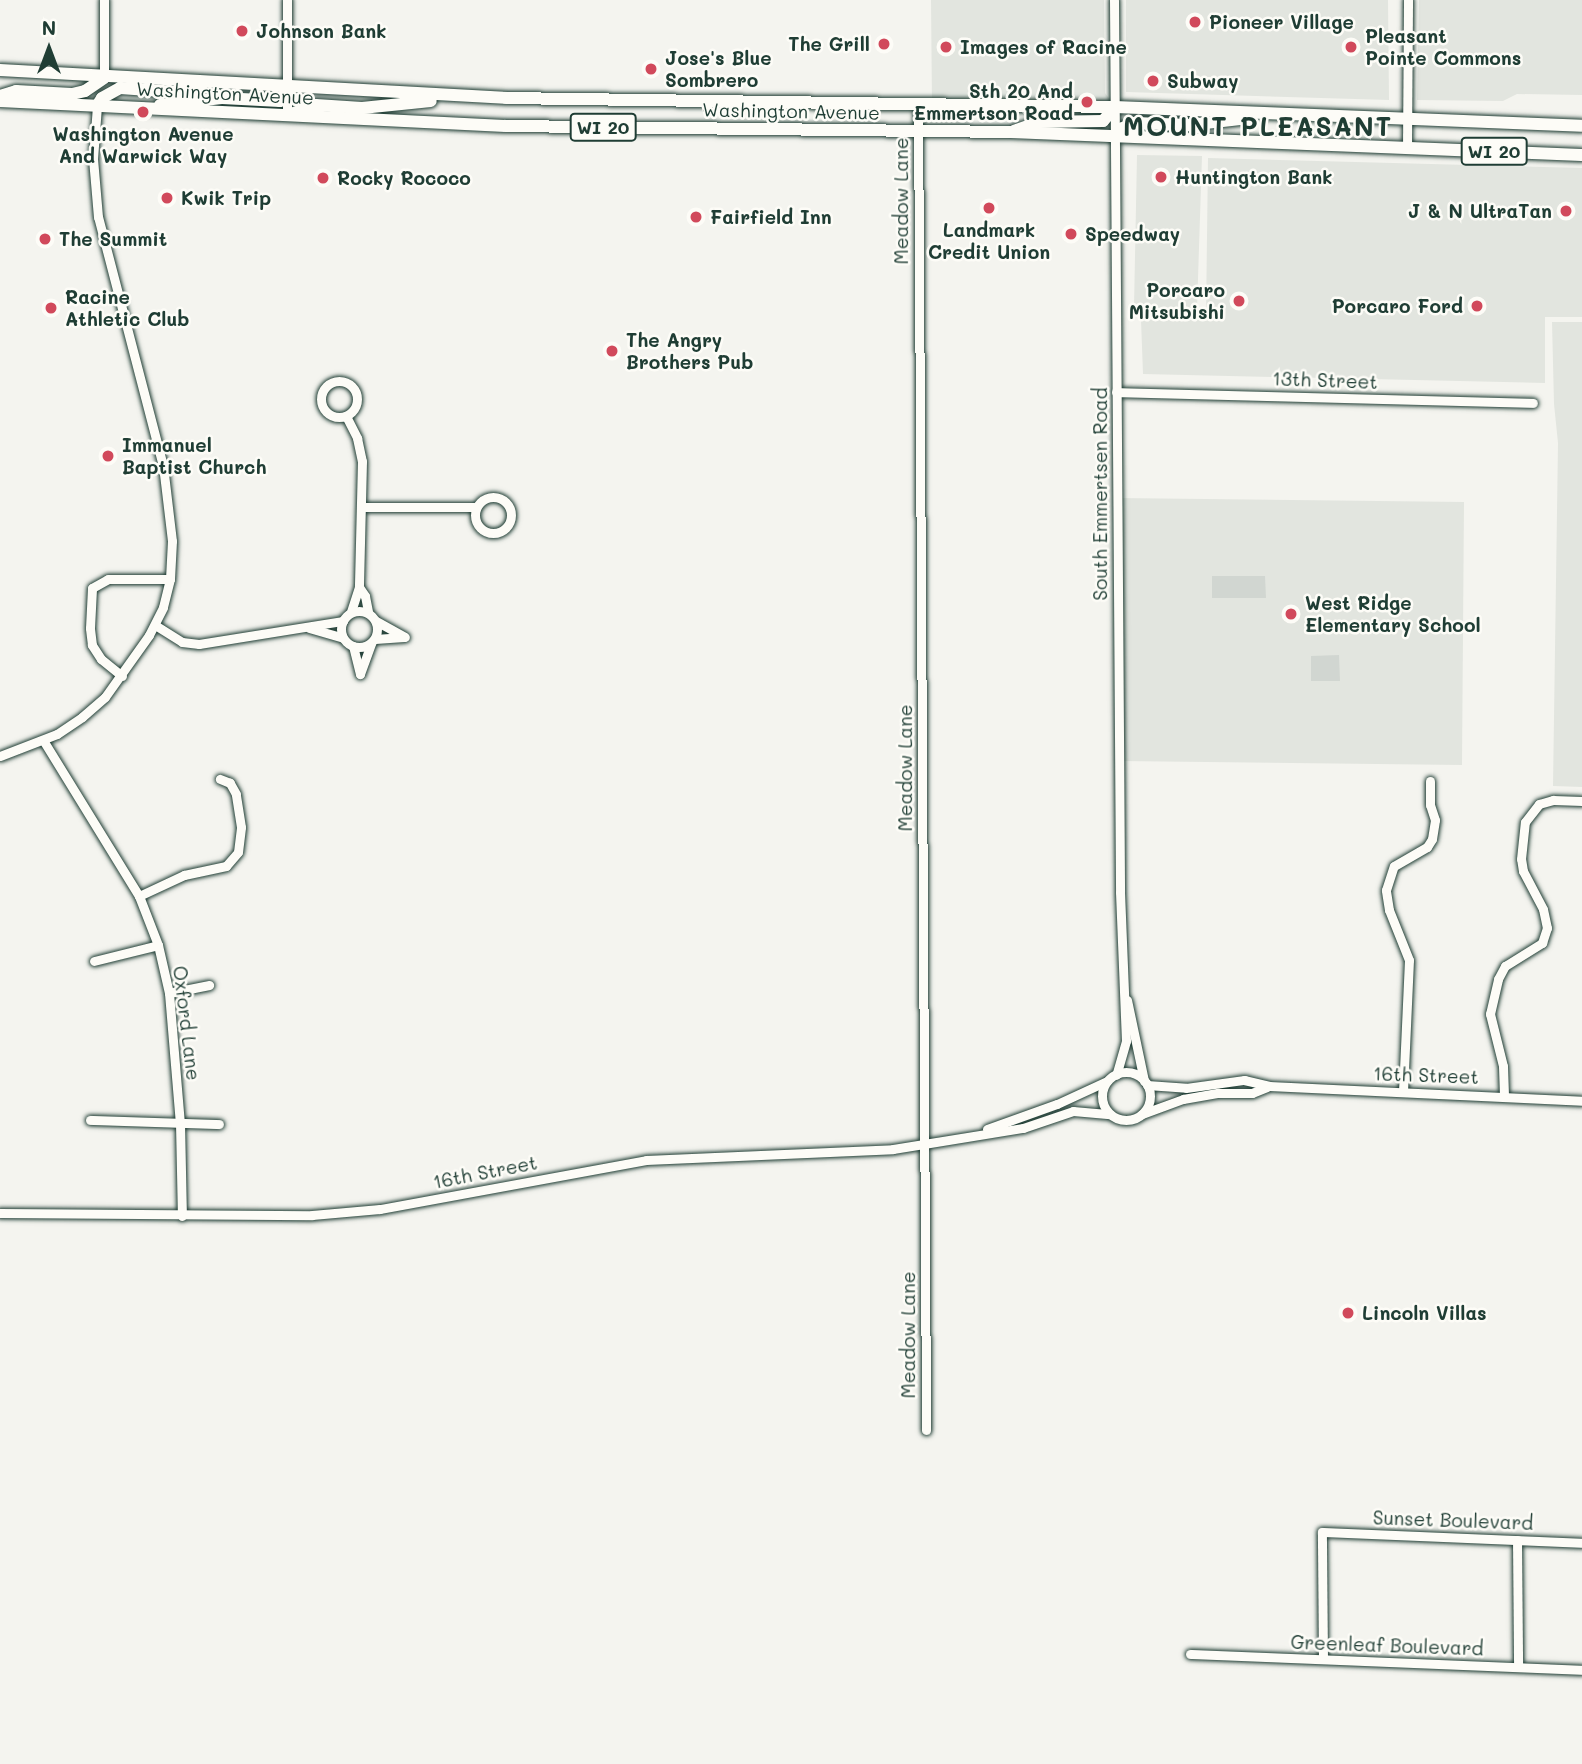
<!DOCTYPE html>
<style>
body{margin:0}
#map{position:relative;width:1582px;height:1764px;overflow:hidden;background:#f4f4ef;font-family:Mali,sans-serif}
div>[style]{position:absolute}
.built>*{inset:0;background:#e2e5df}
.green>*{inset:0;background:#d1d6d1}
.roads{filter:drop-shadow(0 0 2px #1f3d34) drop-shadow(0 0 2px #1f3d34)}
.minor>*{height:9px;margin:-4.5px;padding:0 4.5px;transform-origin:4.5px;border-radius:4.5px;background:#fdfcf7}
.minor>.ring{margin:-4.5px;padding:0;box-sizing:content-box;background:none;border:9px solid #fdfcf7;border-radius:50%}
.major>*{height:12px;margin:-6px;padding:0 6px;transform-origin:6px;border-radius:6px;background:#fdfcf7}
.dots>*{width:19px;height:19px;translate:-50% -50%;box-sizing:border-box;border:4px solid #fdfcf7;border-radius:50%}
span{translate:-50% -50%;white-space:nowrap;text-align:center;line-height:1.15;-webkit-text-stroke:5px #fdfcf7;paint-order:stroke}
.shield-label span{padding:2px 5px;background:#fdfcf7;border:2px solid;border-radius:5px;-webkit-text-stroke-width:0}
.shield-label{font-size:18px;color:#1f3d34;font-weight:700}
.poi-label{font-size:19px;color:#1f3d34;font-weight:700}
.left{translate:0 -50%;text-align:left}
.right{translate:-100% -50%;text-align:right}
.street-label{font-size:19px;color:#1f3d34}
.district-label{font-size:26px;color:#1f3d34;font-weight:700;letter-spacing:2px}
.north{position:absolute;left:14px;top:14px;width:70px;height:70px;-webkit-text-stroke:5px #fdfcf7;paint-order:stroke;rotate:0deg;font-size:19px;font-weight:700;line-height:28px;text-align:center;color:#1f3d34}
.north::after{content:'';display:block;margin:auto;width:24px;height:32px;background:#1f3d34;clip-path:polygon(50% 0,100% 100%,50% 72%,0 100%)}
</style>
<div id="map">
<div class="built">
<i style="clip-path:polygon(931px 0,1104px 0,1105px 93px,1115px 107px,932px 106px)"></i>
<i style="clip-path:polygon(1126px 0,1388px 0,1389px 100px,1126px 92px)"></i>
<i style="clip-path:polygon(1419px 0,1582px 0,1582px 95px,1517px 94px,1503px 101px,1417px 100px)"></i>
<i style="clip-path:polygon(1137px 155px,1202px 156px,1197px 309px,1134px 307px)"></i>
<i style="clip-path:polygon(1208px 158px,1582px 168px,1582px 317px,1545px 317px,1545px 383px,1143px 374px,1141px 320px,1206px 316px)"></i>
<i style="clip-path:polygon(1552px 322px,1582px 322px,1582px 787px,1553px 786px,1558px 443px,1554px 404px)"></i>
<i style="clip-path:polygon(1117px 498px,1464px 502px,1462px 765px,1119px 761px)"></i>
</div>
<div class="green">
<i style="clip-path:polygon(1212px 576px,1265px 576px,1266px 598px,1212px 598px)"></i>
<i style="clip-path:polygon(1339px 655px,1340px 681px,1311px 681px,1311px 656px)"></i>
</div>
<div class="roads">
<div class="minor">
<i style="left:104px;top:0;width:78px;rotate:90deg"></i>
<i style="left:287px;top:0;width:115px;rotate:90deg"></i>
<i style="left:1114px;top:0;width:892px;rotate:89.61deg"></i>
<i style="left:1120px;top:892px;width:149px;rotate:87.7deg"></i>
<i style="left:1126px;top:1041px;width:35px;rotate:106deg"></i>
<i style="left:918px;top:106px;width:1324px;rotate:89.65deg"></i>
<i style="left:1407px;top:147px;width:147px;rotate:-89.6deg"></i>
<i class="ring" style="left:321px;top:381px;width:27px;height:27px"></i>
<i style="left:1116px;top:392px;width:417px;rotate:1.5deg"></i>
<i style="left:346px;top:416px;width:25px;rotate:63deg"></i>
<i style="left:357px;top:438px;width:24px;rotate:78deg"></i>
<i style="left:362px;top:461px;width:126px;rotate:91.4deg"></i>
<i style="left:359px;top:587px;width:26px;rotate:108deg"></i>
<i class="ring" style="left:475px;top:497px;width:27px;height:27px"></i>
<i style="left:362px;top:507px;width:114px"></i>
<i style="left:359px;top:587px;width:11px;rotate:56deg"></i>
<i style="left:365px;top:596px;width:16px;rotate:79deg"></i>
<i class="ring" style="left:341px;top:611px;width:27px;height:27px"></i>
<i style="left:376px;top:621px;width:33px;rotate:29deg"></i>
<i style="left:155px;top:625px;width:32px;rotate:32deg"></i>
<i style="left:182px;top:642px;width:17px;rotate:7deg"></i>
<i style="left:199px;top:644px;width:146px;rotate:-9.1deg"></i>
<i style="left:309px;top:628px;width:35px;rotate:16deg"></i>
<i style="left:375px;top:639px;width:29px;rotate:-4deg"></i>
<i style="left:353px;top:646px;width:29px;rotate:76deg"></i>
<i style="left:360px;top:674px;width:33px;rotate:-70deg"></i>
<i style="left:122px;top:676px;width:27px;rotate:-141deg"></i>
<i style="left:101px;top:659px;width:17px;rotate:-123deg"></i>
<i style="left:92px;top:645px;width:17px;rotate:-97deg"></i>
<i style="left:90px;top:628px;width:40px;rotate:-87.1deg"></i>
<i style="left:92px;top:588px;width:18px;rotate:-29deg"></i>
<i style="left:108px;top:579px;width:62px"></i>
<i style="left:43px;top:740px;width:183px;rotate:58.4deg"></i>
<i style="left:139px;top:896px;width:53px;rotate:68.8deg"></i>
<i style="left:158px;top:945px;width:49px;rotate:77.1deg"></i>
<i style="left:169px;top:993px;width:130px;rotate:85.2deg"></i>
<i style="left:180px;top:1123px;width:93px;rotate:88.8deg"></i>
<i style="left:0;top:756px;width:61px;rotate:-21.1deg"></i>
<i style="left:57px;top:734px;width:30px;rotate:-34deg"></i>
<i style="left:82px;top:717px;width:30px;rotate:-41deg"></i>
<i style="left:105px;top:697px;width:76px;rotate:-54.6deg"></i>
<i style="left:149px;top:635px;width:31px;rotate:-63deg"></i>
<i style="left:163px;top:607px;width:29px;rotate:-76deg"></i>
<i style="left:170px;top:579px;width:38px;rotate:-87deg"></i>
<i style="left:172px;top:541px;width:76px;rotate:-96.8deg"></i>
<i style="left:163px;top:466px;width:257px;rotate:-104.6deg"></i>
<i style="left:98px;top:217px;width:58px;rotate:-94.9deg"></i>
<i style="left:93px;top:159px;width:53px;rotate:-85.7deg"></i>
<i style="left:139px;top:896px;width:50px;rotate:-25deg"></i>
<i style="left:184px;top:875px;width:43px;rotate:-12.1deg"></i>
<i style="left:226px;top:866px;width:18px;rotate:-49deg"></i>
<i style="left:238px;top:852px;width:25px;rotate:-83deg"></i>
<i style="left:241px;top:827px;width:33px;rotate:-99deg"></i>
<i style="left:236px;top:794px;width:13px;rotate:-119deg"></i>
<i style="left:230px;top:783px;width:11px;rotate:-158deg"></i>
<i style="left:94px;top:961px;width:66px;rotate:-14deg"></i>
<i style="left:169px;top:993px;width:41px;rotate:-11.3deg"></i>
<i style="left:1127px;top:1000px;width:83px;rotate:78.1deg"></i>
<i class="ring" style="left:1102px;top:1072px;width:39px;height:39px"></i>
<i style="left:1147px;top:1085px;width:39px;rotate:4deg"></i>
<i style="left:1186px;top:1088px;width:59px;rotate:-7.9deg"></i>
<i style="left:1244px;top:1080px;width:26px;rotate:13deg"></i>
<i style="left:1269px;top:1086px;width:313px;rotate:2.7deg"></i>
<i style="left:1403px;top:1092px;width:132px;rotate:-87.4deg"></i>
<i style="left:1409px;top:960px;width:54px;rotate:-111.8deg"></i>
<i style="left:1389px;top:910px;width:20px;rotate:-99deg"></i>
<i style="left:1386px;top:890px;width:25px;rotate:-72deg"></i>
<i style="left:1394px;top:866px;width:38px;rotate:-30deg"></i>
<i style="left:1427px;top:847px;width:9px;rotate:-58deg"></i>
<i style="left:1432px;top:839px;width:19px;rotate:-81deg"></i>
<i style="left:1435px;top:820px;width:16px;rotate:-108deg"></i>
<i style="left:1430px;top:805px;width:24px;rotate:-90deg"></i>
<i style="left:1504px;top:1095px;width:29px;rotate:-92deg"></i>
<i style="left:1503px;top:1066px;width:54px;rotate:-104deg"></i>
<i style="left:1490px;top:1014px;width:36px;rotate:-77deg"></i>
<i style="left:1498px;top:979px;width:15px;rotate:-62deg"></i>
<i style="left:1505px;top:966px;width:44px;rotate:-31.9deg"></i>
<i style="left:1542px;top:943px;width:16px;rotate:-72deg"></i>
<i style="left:1547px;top:928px;width:19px;rotate:-102deg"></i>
<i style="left:1543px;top:909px;width:43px;rotate:-117.8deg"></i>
<i style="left:1523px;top:871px;width:12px;rotate:-99deg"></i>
<i style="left:1521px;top:859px;width:37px;rotate:-84deg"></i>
<i style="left:1525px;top:822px;width:23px;rotate:-52deg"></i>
<i style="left:1539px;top:804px;width:15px;rotate:-16deg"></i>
<i style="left:1553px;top:800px;width:29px;rotate:2deg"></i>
<i style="left:1142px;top:1114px;width:44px;rotate:-20.1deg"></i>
<i style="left:1183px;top:1099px;width:36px;rotate:-10deg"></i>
<i style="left:1218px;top:1093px;width:34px"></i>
<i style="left:1252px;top:1093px;width:16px;rotate:-22deg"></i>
<i style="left:90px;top:1120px;width:129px;rotate:1.8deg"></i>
<i style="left:987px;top:1129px;width:74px;rotate:-19.7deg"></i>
<i style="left:1057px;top:1104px;width:55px;rotate:-24.7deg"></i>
<i style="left:0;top:1213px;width:312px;rotate:0.4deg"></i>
<i style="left:312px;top:1215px;width:68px;rotate:-5deg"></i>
<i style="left:380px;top:1209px;width:270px;rotate:-10.4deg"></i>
<i style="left:646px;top:1160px;width:247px;rotate:-2.5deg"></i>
<i style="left:893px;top:1149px;width:132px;rotate:-9.2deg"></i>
<i style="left:1023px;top:1128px;width:53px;rotate:-18.8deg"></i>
<i style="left:1073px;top:1111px;width:37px;rotate:5deg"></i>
<i style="left:1517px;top:1540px;width:127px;rotate:89.5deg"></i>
<i style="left:1190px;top:1654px;width:392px;rotate:2.3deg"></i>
<i style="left:1323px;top:1659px;width:127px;rotate:-90.5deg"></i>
<i style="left:1322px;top:1532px;width:260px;rotate:2.4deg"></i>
</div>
<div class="major">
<i style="left:0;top:70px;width:508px;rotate:3.16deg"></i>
<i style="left:507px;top:98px;width:608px;rotate:0.85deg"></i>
<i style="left:1115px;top:107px;width:467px;rotate:2.3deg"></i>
<i style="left:0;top:96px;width:17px;rotate:-17deg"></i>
<i style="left:16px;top:91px;width:56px;rotate:3.1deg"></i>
<i style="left:72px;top:94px;width:13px;rotate:-13deg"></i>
<i style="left:85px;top:91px;width:23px;rotate:-34deg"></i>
<i style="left:0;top:101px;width:507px;rotate:2.83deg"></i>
<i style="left:506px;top:126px;width:505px;rotate:0.68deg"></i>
<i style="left:1011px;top:132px;width:571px;rotate:2.31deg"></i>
<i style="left:160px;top:105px;width:62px;rotate:-6.4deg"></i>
<i style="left:222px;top:98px;width:58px;rotate:3deg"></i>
<i style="left:280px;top:101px;width:15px;rotate:-62deg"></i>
<i style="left:97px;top:106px;width:9px;rotate:-58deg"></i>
<i style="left:102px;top:98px;width:21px;rotate:-29deg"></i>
<i style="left:120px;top:88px;width:57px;rotate:4deg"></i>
<i style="left:177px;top:92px;width:24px;rotate:-9deg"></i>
<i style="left:294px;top:113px;width:23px;rotate:-20deg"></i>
<i style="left:316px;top:105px;width:46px;rotate:3.7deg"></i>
<i style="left:362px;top:108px;width:69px;rotate:-5.8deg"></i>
<i style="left:1014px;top:131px;width:27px;rotate:-20deg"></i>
<i style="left:1039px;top:122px;width:64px;rotate:-0.9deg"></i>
<i style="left:1103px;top:121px;width:18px;rotate:-49deg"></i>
<i style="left:1115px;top:135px;width:8px;rotate:-50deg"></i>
<i style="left:1120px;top:129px;width:16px;rotate:-22deg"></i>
<i style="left:1135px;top:123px;width:53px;rotate:2.2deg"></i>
<i style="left:1188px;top:125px;width:61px;rotate:-6.5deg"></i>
</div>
</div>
<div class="dots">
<i style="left:1195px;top:22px;background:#d1495b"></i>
<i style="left:242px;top:31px;background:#d1495b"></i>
<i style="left:884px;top:44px;background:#d1495b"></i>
<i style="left:946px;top:47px;background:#d1495b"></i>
<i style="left:1351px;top:47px;background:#d1495b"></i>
<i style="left:651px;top:69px;background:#d1495b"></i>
<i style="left:1153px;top:81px;background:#d1495b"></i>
<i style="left:1087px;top:102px;background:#d1495b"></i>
<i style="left:143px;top:112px;background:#d1495b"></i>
<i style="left:1161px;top:177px;background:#d1495b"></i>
<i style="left:323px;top:178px;background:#d1495b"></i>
<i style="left:167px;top:198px;background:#d1495b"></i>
<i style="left:989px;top:208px;background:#d1495b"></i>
<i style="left:1566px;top:211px;background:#d1495b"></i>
<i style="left:696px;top:217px;background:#d1495b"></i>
<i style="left:1071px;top:234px;background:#d1495b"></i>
<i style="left:45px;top:239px;background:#d1495b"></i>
<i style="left:1239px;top:301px;background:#d1495b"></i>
<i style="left:1477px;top:306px;background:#d1495b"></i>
<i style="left:51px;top:308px;background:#d1495b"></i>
<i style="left:612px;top:351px;background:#d1495b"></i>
<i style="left:108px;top:456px;background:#d1495b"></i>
<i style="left:1291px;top:614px;background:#d1495b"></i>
<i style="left:1348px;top:1313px;background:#d1495b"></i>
</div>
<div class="shield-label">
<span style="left:603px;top:127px">WI 20</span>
<span style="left:1494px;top:151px">WI 20</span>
</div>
<div class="poi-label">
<span class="left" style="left:1209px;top:22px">Pioneer Village</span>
<span class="left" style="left:256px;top:31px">Johnson Bank</span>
<span class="left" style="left:1365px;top:47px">Pleasant<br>Pointe Commons</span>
<span class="right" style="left:870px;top:44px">The Grill</span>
<span class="left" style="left:960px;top:47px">Images of Racine</span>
<span class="left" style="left:665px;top:69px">Jose's Blue<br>Sombrero</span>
<span class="left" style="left:1167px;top:81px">Subway</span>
<span class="right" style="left:1073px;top:102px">Sth 20 And<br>Emmertson Road</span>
<span style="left:143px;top:145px">Washington Avenue<br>And Warwick Way</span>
<span class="left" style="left:1175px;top:177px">Huntington Bank</span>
<span class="left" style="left:337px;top:178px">Rocky Rococo</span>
<span class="left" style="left:181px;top:198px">Kwik Trip</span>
<span class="right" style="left:1552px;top:211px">J &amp; N UltraTan</span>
<span class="left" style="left:710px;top:217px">Fairfield Inn</span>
<span style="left:989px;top:241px">Landmark<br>Credit Union</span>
<span class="left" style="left:1085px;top:234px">Speedway</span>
<span class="left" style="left:59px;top:239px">The Summit</span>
<span class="right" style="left:1225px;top:301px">Porcaro<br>Mitsubishi</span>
<span class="left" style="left:65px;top:308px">Racine<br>Athletic Club</span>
<span class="right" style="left:1463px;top:306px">Porcaro Ford</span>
<span class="left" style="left:626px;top:351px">The Angry<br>Brothers Pub</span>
<span class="left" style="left:122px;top:456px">Immanuel<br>Baptist Church</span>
<span class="left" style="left:1305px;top:614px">West Ridge<br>Elementary School</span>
<span class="left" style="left:1362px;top:1313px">Lincoln Villas</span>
</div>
<div class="street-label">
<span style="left:225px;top:93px;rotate:3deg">Washington Avenue</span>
<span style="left:791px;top:111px;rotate:1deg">Washington Avenue</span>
<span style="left:901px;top:201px;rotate:-90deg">Meadow Lane</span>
<span style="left:1325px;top:380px;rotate:2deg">13th Street</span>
<span style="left:1100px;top:494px;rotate:-90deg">South Emmertsen Road</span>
<span style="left:905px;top:768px;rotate:-90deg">Meadow Lane</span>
<span style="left:187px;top:1023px;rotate:83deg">Oxford Lane</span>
<span style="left:1426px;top:1075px;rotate:2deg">16th Street</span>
<span style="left:485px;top:1172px;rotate:-11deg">16th Street</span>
<span style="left:908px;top:1335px;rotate:-90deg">Meadow Lane</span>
<span style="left:1453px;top:1520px;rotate:2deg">Sunset Boulevard</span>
<span style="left:1387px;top:1645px;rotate:2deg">Greenleaf Boulevard</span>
</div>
<div class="district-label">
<span style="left:1258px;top:127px">MOUNT PLEASANT</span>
</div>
<div class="north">N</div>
</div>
